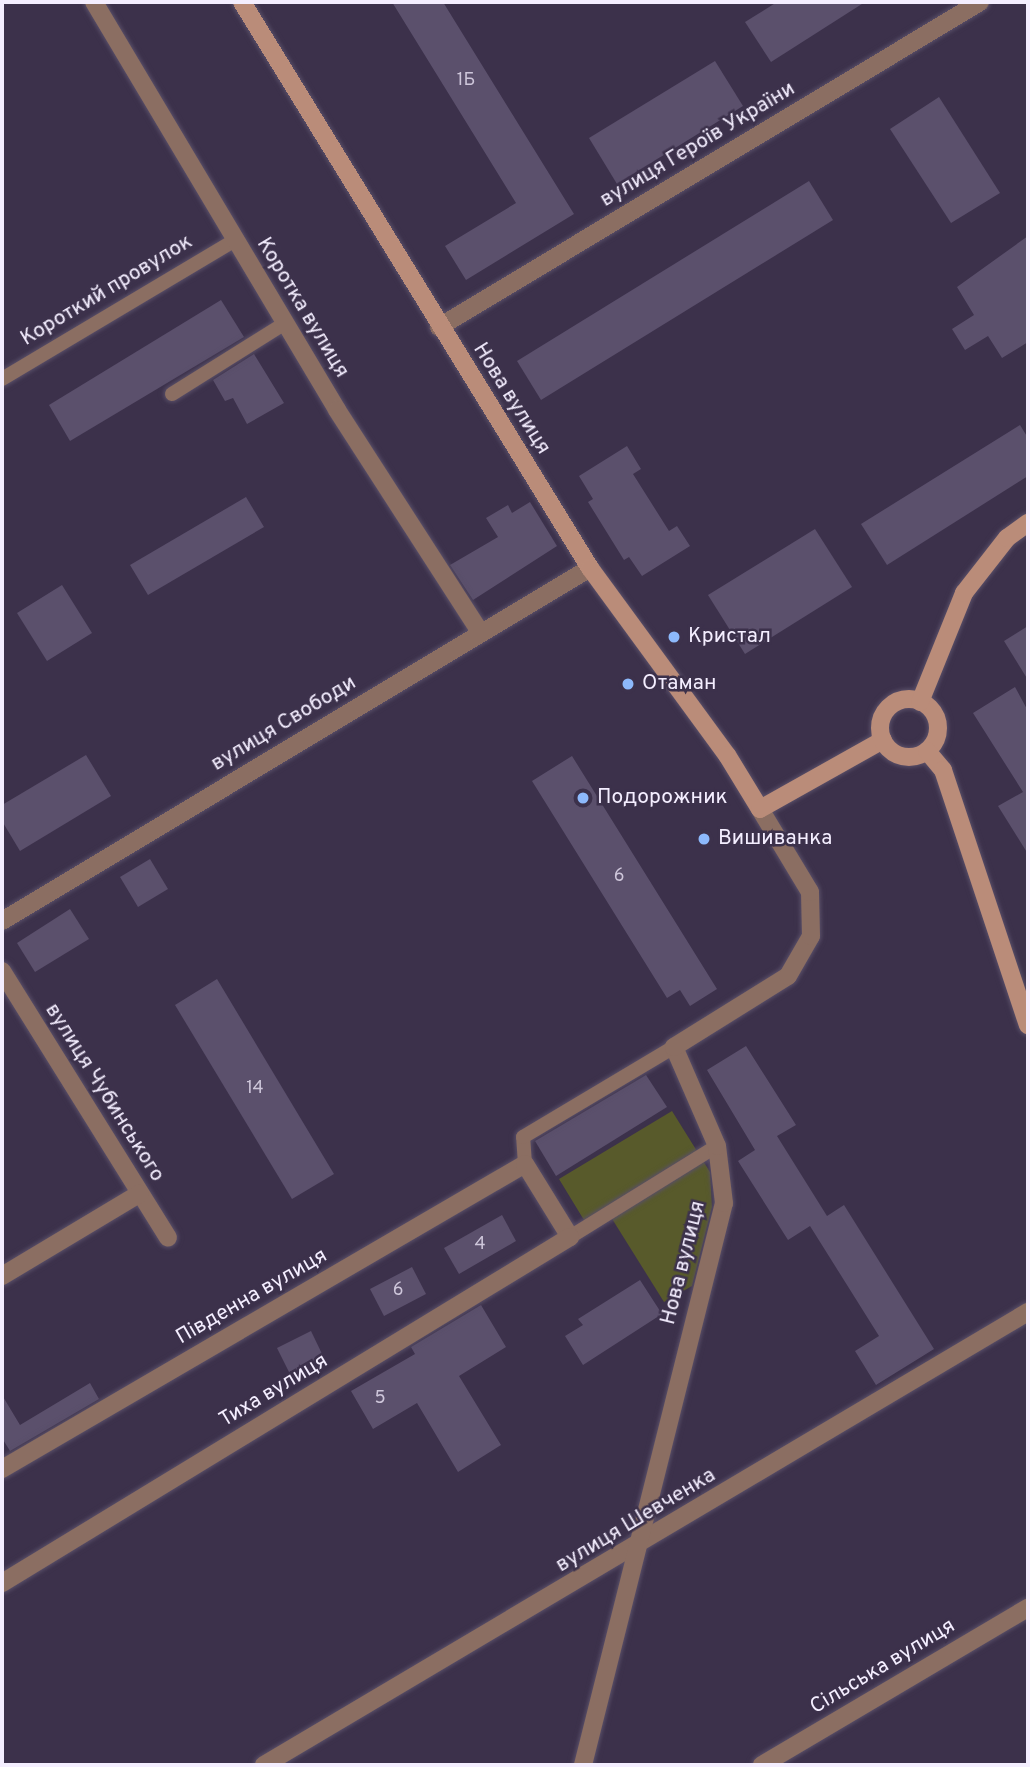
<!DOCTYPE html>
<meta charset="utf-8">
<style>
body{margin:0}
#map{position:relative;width:1030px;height:1767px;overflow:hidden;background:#3c314b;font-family:Overpass,sans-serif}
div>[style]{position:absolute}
.green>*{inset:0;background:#585a2b}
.building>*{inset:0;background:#5b506c}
.roads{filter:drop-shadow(0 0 2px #594f68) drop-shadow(0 0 2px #594f68)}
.lane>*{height:14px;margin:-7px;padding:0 7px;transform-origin:7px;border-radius:7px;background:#8b6e62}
.street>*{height:18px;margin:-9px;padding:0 9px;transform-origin:9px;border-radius:9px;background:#8b6e62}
.secondary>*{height:18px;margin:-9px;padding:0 9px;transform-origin:9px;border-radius:9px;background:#ba8c79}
.secondary>.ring{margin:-9px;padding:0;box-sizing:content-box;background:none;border:18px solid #ba8c79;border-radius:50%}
.dots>*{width:19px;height:19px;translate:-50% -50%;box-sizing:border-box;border:4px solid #3c314b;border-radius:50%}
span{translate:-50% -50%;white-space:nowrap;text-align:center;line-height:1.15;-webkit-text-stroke:5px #3c314b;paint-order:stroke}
.number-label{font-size:18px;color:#cec6da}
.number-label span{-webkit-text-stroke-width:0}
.street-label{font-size:21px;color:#f4eeff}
.poi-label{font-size:21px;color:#f4eeff}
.left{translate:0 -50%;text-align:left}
.frame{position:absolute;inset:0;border:4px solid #f4eeff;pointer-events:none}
</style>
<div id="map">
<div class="green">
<i style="clip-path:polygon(672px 1111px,710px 1172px,712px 1207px,692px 1286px,664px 1302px,609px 1214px,587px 1225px,559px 1179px)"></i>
</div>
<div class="building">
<i style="clip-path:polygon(392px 2px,443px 2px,574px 214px,466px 280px,445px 246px,516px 203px)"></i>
<i style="clip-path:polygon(777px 2px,865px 2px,771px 62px,745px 22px)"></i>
<i style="clip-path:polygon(715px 61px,743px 106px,617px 184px,589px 138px)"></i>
<i style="clip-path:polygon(939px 97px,1000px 193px,951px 223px,890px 129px)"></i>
<i style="clip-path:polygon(809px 181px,833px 220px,541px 400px,517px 361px)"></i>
<i style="clip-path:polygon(1028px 236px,1028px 342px,1002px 358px,988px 336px,965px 350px,952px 329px,974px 315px,957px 287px)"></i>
<i style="clip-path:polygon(221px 300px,244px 337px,70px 441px,49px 405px)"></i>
<i style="clip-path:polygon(254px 354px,284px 403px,247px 424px,233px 398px,225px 401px,213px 380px)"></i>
<i style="clip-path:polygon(1020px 425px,1028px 438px,1028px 476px,887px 565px,861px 524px)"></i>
<i style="clip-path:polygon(627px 446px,641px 469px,633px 474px,669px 531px,677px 526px,690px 546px,642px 576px,629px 557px,624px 560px,588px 502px,593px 499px,579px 476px)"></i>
<i style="clip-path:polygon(246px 497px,264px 527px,148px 595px,130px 565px)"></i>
<i style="clip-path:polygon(530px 502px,557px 546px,473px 600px,450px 565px,498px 537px,486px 518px,508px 505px,512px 513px)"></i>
<i style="clip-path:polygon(815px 529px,852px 587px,745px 654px,708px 595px)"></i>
<i style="clip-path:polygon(62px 585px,92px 633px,47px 661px,17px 613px)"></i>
<i style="clip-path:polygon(1028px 626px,1028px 680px,1004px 641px)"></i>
<i style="clip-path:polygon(1015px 687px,1028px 711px,1028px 854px,998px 806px,1023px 792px,973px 713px)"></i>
<i style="clip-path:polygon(86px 755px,111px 796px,20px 851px,2px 821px,2px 805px)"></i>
<i style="clip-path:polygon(572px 756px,717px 989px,690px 1006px,680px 990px,667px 998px,532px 781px)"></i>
<i style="clip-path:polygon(150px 859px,168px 889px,138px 907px,120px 877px)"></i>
<i style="clip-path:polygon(70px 909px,89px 939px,35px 972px,17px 943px)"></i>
<i style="clip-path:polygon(217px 979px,334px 1174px,292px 1199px,175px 1005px)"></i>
<i style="clip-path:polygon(746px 1046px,796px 1125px,777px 1136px,827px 1216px,844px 1205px,934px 1349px,876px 1385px,855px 1351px,879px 1336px,810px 1226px,788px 1240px,738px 1161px,755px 1150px,707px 1070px)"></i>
<i style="clip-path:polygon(646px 1075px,667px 1107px,556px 1176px,535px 1141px)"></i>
<i style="clip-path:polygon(502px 1215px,516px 1241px,459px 1274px,444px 1248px)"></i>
<i style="clip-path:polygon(412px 1267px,426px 1294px,384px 1316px,370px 1289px)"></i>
<i style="clip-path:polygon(640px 1280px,662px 1314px,583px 1365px,565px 1336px,583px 1325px,578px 1319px)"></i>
<i style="clip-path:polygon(481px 1305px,506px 1347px,459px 1376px,501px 1445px,458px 1472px,417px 1403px,373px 1429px,351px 1391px,415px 1354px,411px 1347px)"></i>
<i style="clip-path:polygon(311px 1331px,324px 1358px,290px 1374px,277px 1348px)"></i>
<i style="clip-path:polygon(90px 1383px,99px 1399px,10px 1451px,2px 1438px,2px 1395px,20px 1425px)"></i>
</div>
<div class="roads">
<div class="lane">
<i style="left:2px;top:379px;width:271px;rotate:-30.8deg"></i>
<i style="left:172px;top:394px;width:133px;rotate:-32.1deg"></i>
<i style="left:525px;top:1164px;width:27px;rotate:-94deg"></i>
<i style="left:523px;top:1137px;width:176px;rotate:-30.8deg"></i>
<i style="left:570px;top:1237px;width:173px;rotate:-31.8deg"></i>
</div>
<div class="street">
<i style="left:94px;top:2px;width:475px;rotate:59.2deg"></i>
<i style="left:337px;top:410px;width:264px;rotate:57.2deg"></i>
<i style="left:439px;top:327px;width:631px;rotate:-30.99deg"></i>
<i style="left:2px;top:921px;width:686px;rotate:-30.98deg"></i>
<i style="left:2px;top:971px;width:314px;rotate:58.1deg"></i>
<i style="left:2px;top:1276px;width:160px;rotate:-30.9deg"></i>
<i style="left:2px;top:1469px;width:605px;rotate:-30.25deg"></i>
<i style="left:525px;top:1164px;width:86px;rotate:58.3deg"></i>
<i style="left:570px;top:1237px;width:665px;rotate:148.65deg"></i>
<i style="left:264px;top:1765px;width:888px;rotate:-30.67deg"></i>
<i style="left:583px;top:1765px;width:579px;rotate:-75.92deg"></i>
<i style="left:724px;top:1203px;width:57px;rotate:-97deg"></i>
<i style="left:717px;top:1146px;width:108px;rotate:-113.5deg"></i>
<i style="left:674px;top:1047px;width:134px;rotate:-31.9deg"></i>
<i style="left:788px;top:976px;width:46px;rotate:-60.1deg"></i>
<i style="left:811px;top:936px;width:44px;rotate:-91.3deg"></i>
<i style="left:810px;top:892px;width:97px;rotate:-121.1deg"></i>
<i style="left:762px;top:1765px;width:309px;rotate:-30.6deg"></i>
</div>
<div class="secondary">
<i style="left:242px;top:2px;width:664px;rotate:58.42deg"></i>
<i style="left:590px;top:568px;width:232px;rotate:53.8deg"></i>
<i style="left:727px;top:755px;width:63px;rotate:58.6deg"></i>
<i style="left:760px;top:809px;width:141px;rotate:-29.3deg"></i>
<i class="ring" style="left:880px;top:699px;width:40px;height:40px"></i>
<i style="left:920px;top:702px;width:118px;rotate:-68deg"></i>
<i style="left:964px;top:593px;width:70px;rotate:-52deg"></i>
<i style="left:1007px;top:538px;width:26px;rotate:-36deg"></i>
<i style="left:927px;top:751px;width:25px;rotate:50deg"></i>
<i style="left:943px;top:770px;width:269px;rotate:71.6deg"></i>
</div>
</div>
<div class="dots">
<i style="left:674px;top:637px;background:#8db9fc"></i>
<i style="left:628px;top:684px;background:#8db9fc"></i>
<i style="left:583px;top:798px;background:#8db9fc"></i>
<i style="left:704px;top:839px;background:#8db9fc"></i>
</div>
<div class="number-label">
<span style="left:466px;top:81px">1Б</span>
<span style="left:619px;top:877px">6</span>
<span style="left:255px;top:1089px">14</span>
<span style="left:480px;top:1245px">4</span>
<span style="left:398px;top:1291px">6</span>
<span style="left:380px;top:1399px">5</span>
</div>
<div class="street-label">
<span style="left:698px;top:145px;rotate:-31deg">вулиця Героїв України</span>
<span style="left:107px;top:291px;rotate:-31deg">Короткий провулок</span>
<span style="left:302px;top:308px;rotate:59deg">Коротка вулиця</span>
<span style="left:511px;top:399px;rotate:58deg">Нова вулиця</span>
<span style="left:284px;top:724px;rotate:-31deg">вулиця Свободи</span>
<span style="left:104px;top:1093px;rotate:58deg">вулиця Чубинського</span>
<span style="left:684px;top:1263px;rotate:-76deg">Нова вулиця</span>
<span style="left:252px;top:1297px;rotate:-30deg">Південна вулиця</span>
<span style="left:274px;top:1391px;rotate:-31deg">Тиха вулиця</span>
<span style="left:636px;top:1521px;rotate:-31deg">вулиця Шевченка</span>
<span style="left:883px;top:1667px;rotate:-31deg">Сільська вулиця</span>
</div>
<div class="poi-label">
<span class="left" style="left:688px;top:637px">Кристал</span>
<span class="left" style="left:642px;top:684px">Отаман</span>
<span class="left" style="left:597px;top:798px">Подорожник</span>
<span class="left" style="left:718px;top:839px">Вишиванка</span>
</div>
<div class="frame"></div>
</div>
